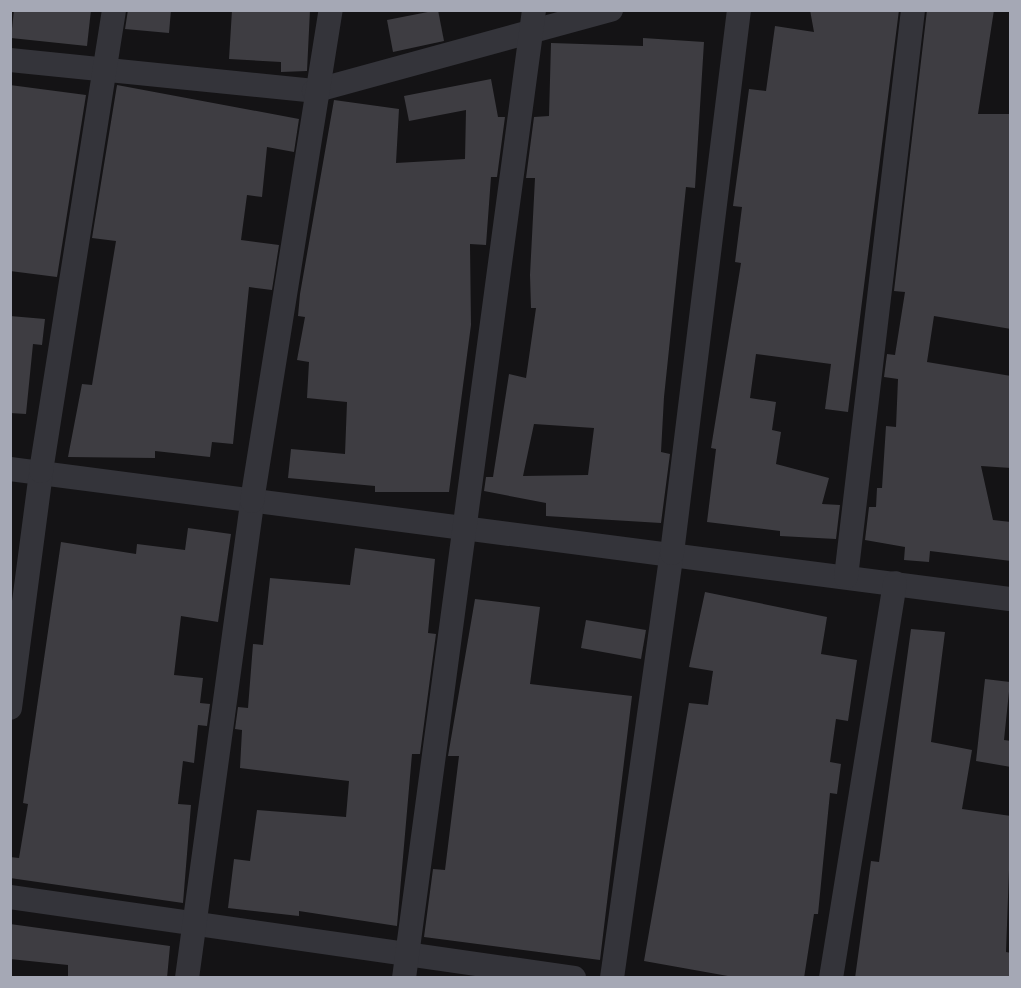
<!DOCTYPE html>
<style>
body{margin:0}
#map{position:relative;width:1021px;height:988px;overflow:hidden;background:#141315;font-family:Helvetica,sans-serif}
div>[style]{position:absolute}
.building>*{inset:0;background:#3e3d42}
.minor>*{height:24px;margin:-12px;padding:0 12px;transform-origin:12px;border-radius:12px;background:#34343a}
span{translate:-50% -50%;white-space:nowrap;text-align:center;line-height:1.15;-webkit-text-stroke:5px #0f0e10;paint-order:stroke}
.frame{position:absolute;inset:0;border:12px solid #a5a8b5;pointer-events:none}
</style>
<div id="map">
<div class="building">
<i style="clip-path:polygon(14px 10px,91px 10px,87px 46px,11px 38px)"></i>
<i style="clip-path:polygon(128px 10px,171px 10px,169px 33px,125px 29px)"></i>
<i style="clip-path:polygon(232px 10px,310px 10px,307px 71px,281px 72px,281px 62px,229px 59px)"></i>
<i style="clip-path:polygon(438px 10px,444px 41px,393px 52px,387px 20px)"></i>
<i style="clip-path:polygon(810px 10px,899px 10px,848px 412px,825px 409px,831px 364px,756px 354px,750px 398px,776px 402px,772px 430px,781px 432px,776px 464px,829px 478px,822px 504px,840px 505px,836px 539px,780px 536px,780px 531px,707px 522px,716px 449px,711px 448px,741px 263px,735px 262px,742px 207px,733px 206px,749px 89px,766px 91px,775px 26px,814px 32px)"></i>
<i style="clip-path:polygon(927px 10px,994px 10px,978px 114px,1011px 114px,1011px 329px,934px 316px,927px 362px,1011px 376px,1011px 468px,981px 466px,993px 520px,1011px 522px,1011px 561px,930px 551px,929px 562px,904px 560px,905px 547px,865px 540px,869px 507px,876px 507px,877px 488px,882px 488px,886px 426px,896px 427px,898px 379px,884px 377px,887px 354px,895px 355px,905px 292px,894px 291px)"></i>
<i style="clip-path:polygon(evenodd,643px 38px,704px 42px,695px 188px,686px 187px,664px 397px,661px 452px,670px 454px,661px 523px,546px 516px,546px 503px,484px 491px,486px 477px,493px 477px,509px 374px,526px 378px,536px 308px,531px 308px,530px 275px,535px 178px,526px 178px,534px 117px,549px 116px,551px 43px,643px 46px,643px 38px,534px 424px,594px 428px,588px 475px,523px 476px,534px 424px)"></i>
<i style="clip-path:polygon(491px 79px,498px 117px,505px 117px,497px 177px,491px 177px,486px 245px,470px 244px,471px 325px,449px 492px,375px 492px,375px 486px,288px 478px,291px 449px,345px 454px,347px 402px,307px 398px,309px 362px,297px 360px,305px 317px,298px 316px,300px 294px,334px 100px,399px 109px,396px 163px,465px 159px,466px 110px,409px 121px,404px 96px)"></i>
<i style="clip-path:polygon(10px 85px,86px 95px,57px 277px,10px 271px)"></i>
<i style="clip-path:polygon(117px 85px,299px 119px,294px 152px,267px 147px,262px 197px,247px 195px,241px 240px,279px 245px,272px 290px,249px 287px,233px 444px,212px 442px,210px 457px,155px 451px,155px 458px,68px 457px,82px 384px,92px 385px,116px 241px,92px 238px)"></i>
<i style="clip-path:polygon(10px 316px,45px 319px,42px 345px,33px 344px,26px 414px,10px 413px)"></i>
<i style="clip-path:polygon(188px 528px,231px 534px,218px 622px,181px 616px,174px 675px,203px 678px,200px 703px,210px 704px,207px 726px,198px 725px,194px 763px,183px 761px,178px 804px,191px 805px,183px 903px,10px 878px,10px 857px,19px 858px,28px 804px,23px 803px,61px 542px,136px 554px,137px 544px,185px 550px)"></i>
<i style="clip-path:polygon(355px 548px,435px 559px,428px 633px,436px 634px,420px 754px,412px 754px,397px 926px,299px 911px,299px 916px,228px 908px,234px 859px,250px 861px,257px 810px,346px 817px,349px 781px,240px 768px,242px 730px,235px 729px,238px 707px,248px 708px,253px 644px,263px 645px,270px 578px,350px 585px)"></i>
<i style="clip-path:polygon(705px 592px,827px 617px,821px 654px,857px 660px,848px 721px,836px 719px,830px 762px,841px 764px,837px 794px,830px 793px,818px 914px,814px 914px,804px 978px,739px 978px,644px 961px,689px 703px,708px 705px,713px 671px,689px 667px)"></i>
<i style="clip-path:polygon(475px 599px,540px 607px,530px 684px,632px 696px,600px 960px,424px 937px,433px 869px,445px 870px,459px 756px,448px 756px)"></i>
<i style="clip-path:polygon(586px 620px,646px 630px,641px 659px,581px 648px)"></i>
<i style="clip-path:polygon(911px 629px,945px 632px,931px 742px,972px 750px,962px 809px,1011px 816px,1006px 952px,1011px 953px,1011px 978px,855px 978px,871px 861px,879px 862px)"></i>
<i style="clip-path:polygon(985px 679px,1010px 682px,1004px 740px,1011px 741px,1011px 767px,976px 761px)"></i>
<i style="clip-path:polygon(10px 924px,170px 946px,167px 978px,68px 978px,68px 965px,10px 959px)"></i>
</div>
<div class="minor">
<i style="left:10px;top:60px;width:306px;rotate:5.8deg"></i>
<i style="left:314px;top:91px;width:308px;rotate:-15.3deg"></i>
<i style="left:10px;top:469px;width:1008px;rotate:7.41deg"></i>
<i style="left:846px;top:577px;width:571px;rotate:-83.26deg"></i>
<i style="left:10px;top:708px;width:239px;rotate:-82.5deg"></i>
<i style="left:41px;top:471px;width:467px;rotate:-81deg"></i>
<i style="left:10px;top:897px;width:570px;rotate:8.17deg"></i>
<i style="left:187px;top:978px;width:481px;rotate:-82.2deg"></i>
<i style="left:252px;top:501px;width:497px;rotate:-80.9deg"></i>
<i style="left:404px;top:978px;width:977px;rotate:-82.35deg"></i>
<i style="left:612px;top:978px;width:429px;rotate:-82deg"></i>
<i style="left:672px;top:553px;width:547px;rotate:-82.97deg"></i>
<i style="left:831px;top:978px;width:400px;rotate:-80.8deg"></i>
</div>
<div class="frame"></div>
</div>
